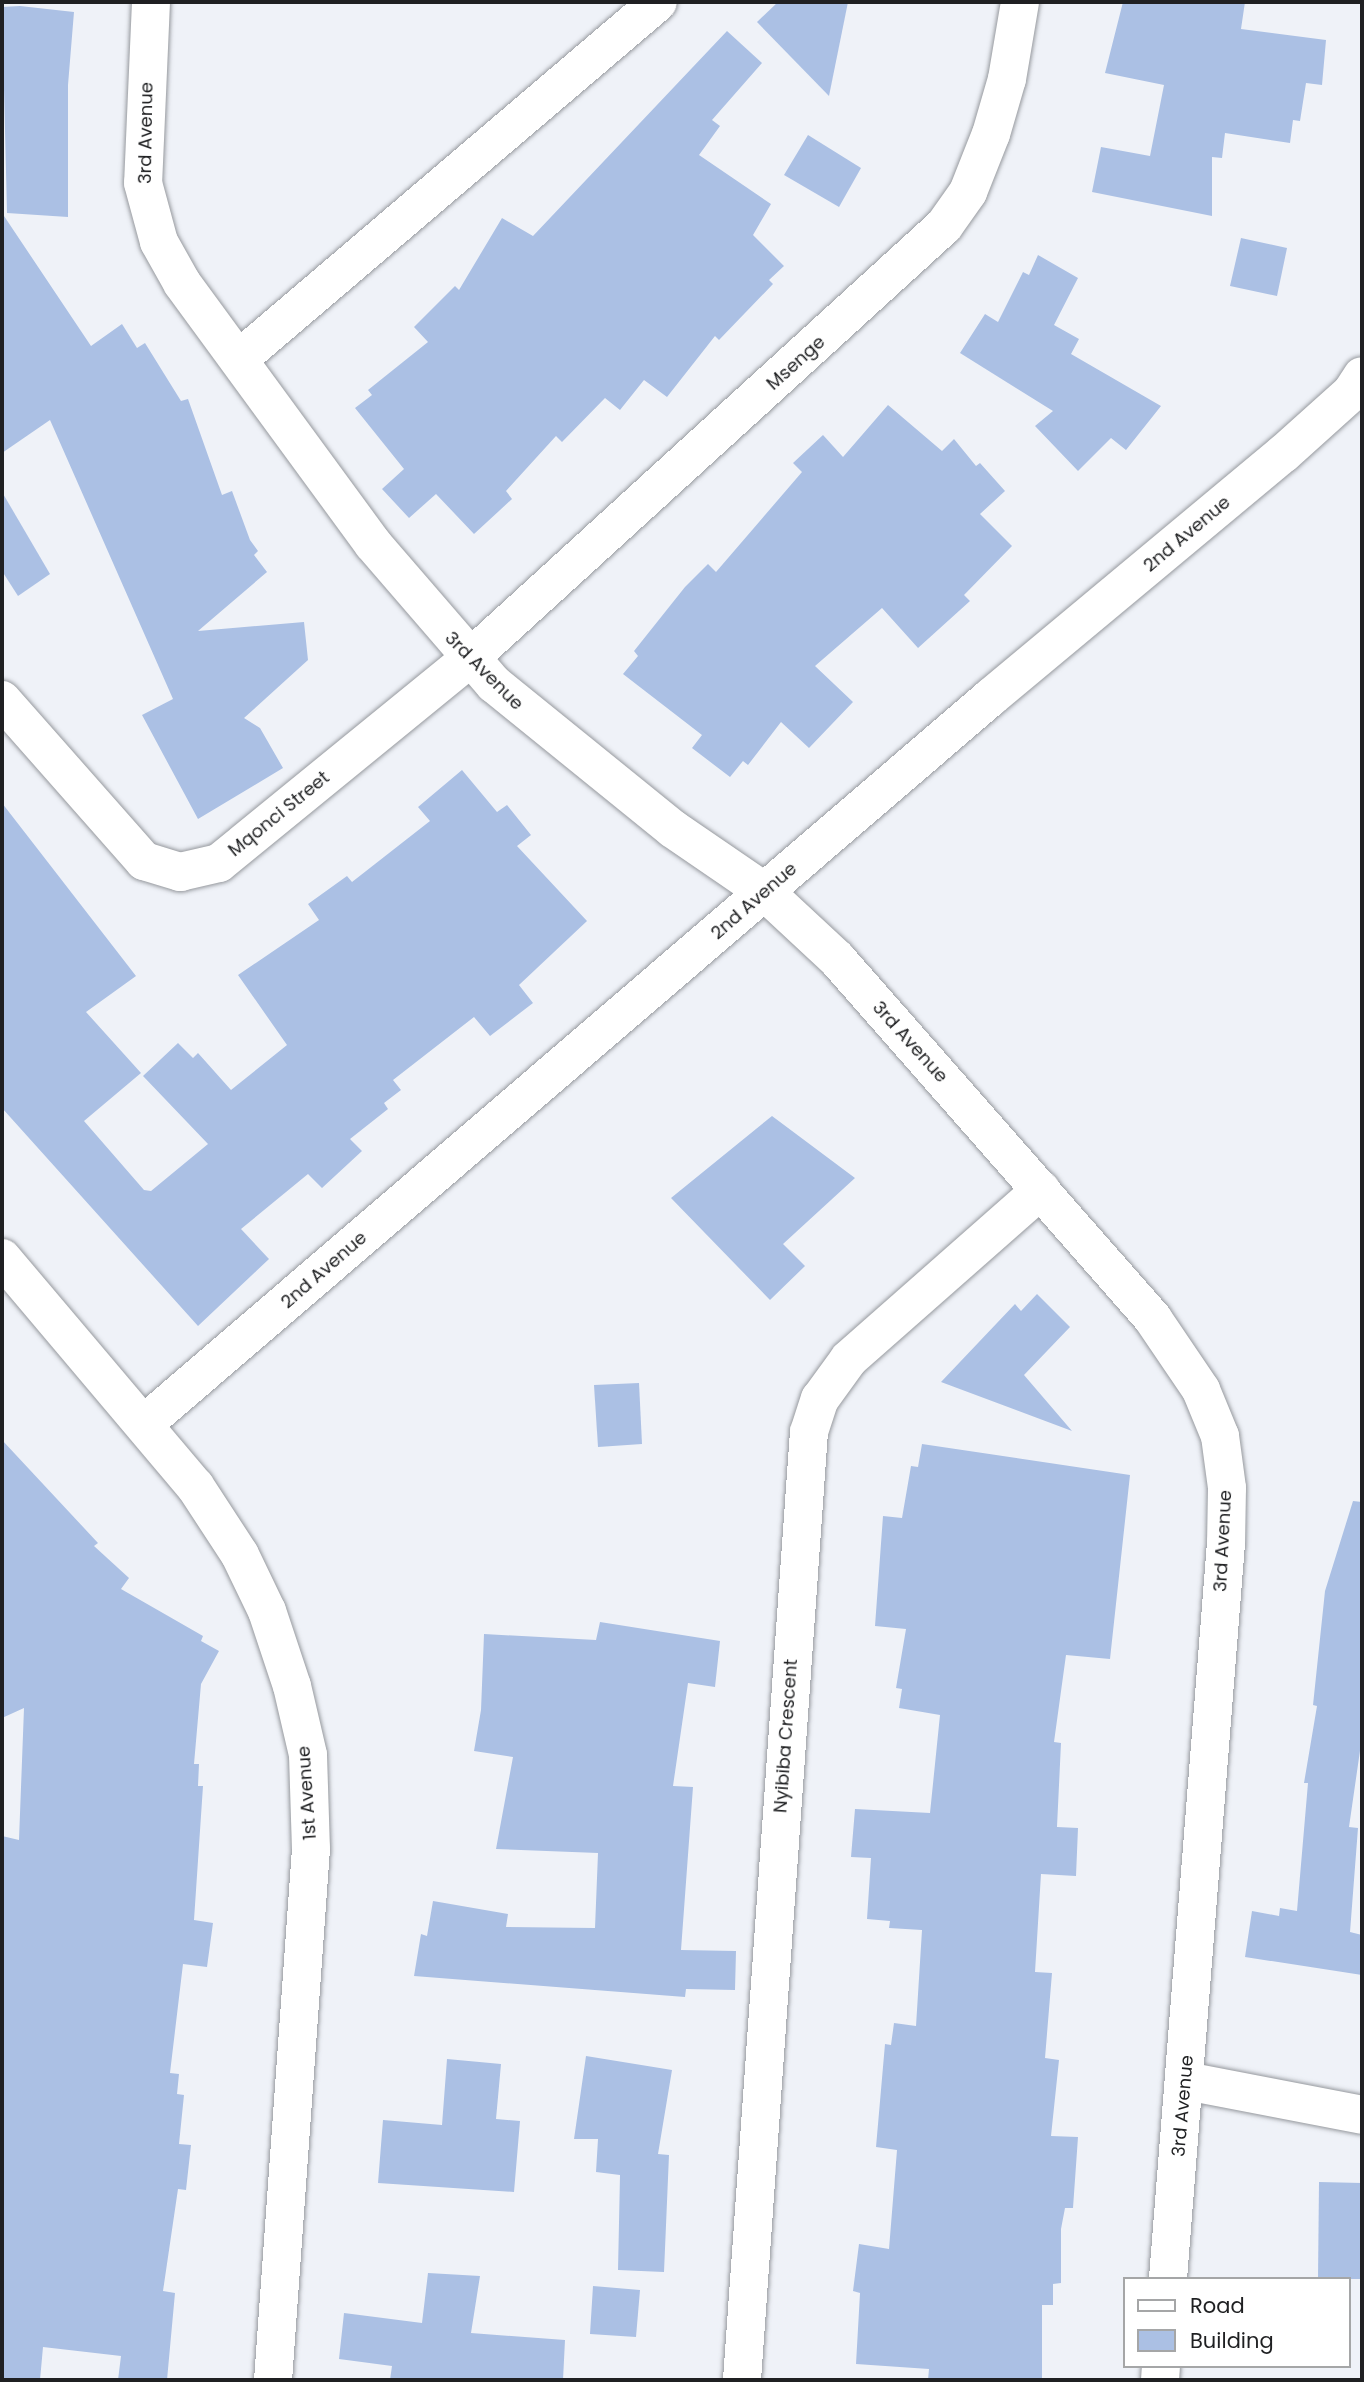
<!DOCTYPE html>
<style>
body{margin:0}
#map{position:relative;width:1364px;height:2382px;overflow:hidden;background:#eff2f8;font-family:Poppins,sans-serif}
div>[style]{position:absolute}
.building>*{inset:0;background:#abc0e4}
.roads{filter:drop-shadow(0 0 2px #96999e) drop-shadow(0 0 2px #96999e)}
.minor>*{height:38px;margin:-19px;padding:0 19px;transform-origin:19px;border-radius:19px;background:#fff}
span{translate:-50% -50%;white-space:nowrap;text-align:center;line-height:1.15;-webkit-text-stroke:5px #fff;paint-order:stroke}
.street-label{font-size:18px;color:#1f2022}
.frame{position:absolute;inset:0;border:4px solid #1f2022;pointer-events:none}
.legend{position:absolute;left:1123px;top:2277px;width:228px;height:91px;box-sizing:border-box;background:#fff;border:2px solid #a5a6a7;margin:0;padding:9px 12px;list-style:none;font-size:21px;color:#1f2022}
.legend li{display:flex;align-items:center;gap:14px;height:35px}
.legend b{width:35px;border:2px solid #a5a6a7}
</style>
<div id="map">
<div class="building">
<i style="clip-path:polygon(778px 2px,848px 2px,829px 96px,757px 22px)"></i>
<i style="clip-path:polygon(1123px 2px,1245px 2px,1241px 29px,1326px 40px,1322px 85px,1306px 83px,1300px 121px,1293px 120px,1290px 143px,1225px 133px,1222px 158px,1212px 157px,1212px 216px,1092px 192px,1101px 147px,1150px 156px,1164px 85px,1105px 73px)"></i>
<i style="clip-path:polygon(20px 6px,74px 12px,68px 85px,68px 217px,7px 213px,2px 7px)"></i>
<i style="clip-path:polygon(727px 31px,762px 63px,712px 120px,720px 126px,699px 155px,771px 204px,753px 235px,784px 266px,769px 280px,773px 284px,719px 340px,715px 336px,667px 397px,644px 380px,620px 410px,605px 398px,562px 442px,556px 436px,506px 491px,512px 499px,474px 534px,436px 494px,409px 518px,382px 489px,404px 469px,355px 408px,372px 395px,368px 390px,428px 342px,414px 327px,455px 286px,459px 290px,502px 218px,533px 236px)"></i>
<i style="clip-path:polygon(808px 135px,861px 168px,839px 207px,784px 175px)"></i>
<i style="clip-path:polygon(2px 213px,91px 346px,122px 324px,137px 348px,145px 343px,181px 401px,188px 399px,222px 495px,232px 491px,250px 540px,258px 551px,254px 555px,267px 572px,198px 631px,304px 622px,308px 660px,244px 718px,260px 728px,283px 768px,198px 819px,142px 715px,173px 699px,50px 420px,2px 453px)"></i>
<i style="clip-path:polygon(1241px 238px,1287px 248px,1277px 296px,1230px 286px)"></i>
<i style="clip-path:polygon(1038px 255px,1078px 278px,1054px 325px,1079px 339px,1071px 354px,1161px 406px,1126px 450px,1111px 438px,1078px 471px,1035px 426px,1053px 411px,960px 353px,985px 314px,998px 322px,1023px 272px,1029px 275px)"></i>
<i style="clip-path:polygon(888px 405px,942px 451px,954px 439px,976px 466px,980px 463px,1005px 491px,980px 514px,1012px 546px,964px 595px,970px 601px,918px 648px,882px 608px,815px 666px,853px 702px,809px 748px,781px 722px,748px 765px,743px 761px,730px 777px,692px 748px,702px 735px,623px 674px,638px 656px,634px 651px,685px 587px,708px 564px,716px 572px,802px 472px,793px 463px,823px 435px,843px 457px)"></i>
<i style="clip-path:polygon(2px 492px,50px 574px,18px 596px,2px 571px)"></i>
<i style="clip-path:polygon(462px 770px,497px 812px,507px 805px,531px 835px,517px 846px,587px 921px,519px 985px,533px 1003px,490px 1036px,474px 1017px,393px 1080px,401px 1090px,384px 1103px,388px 1109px,350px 1139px,362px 1151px,322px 1188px,308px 1174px,241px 1229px,269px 1259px,198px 1326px,2px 1108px,2px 803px,136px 976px,86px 1012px,141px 1073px,84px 1121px,144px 1190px,151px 1191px,208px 1144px,143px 1076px,178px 1043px,193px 1058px,198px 1053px,231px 1090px,287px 1045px,238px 975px,319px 920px,308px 904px,347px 876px,352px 882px,430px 821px,418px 807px)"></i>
<i style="clip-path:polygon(772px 1116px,855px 1178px,783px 1244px,805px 1266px,770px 1300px,671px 1198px)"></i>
<i style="clip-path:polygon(1037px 1294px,1070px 1327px,1024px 1375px,1072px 1431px,941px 1382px,1015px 1304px,1021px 1311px)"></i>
<i style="clip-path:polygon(639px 1383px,642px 1444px,598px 1447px,594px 1385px)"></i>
<i style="clip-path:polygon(2px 1440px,98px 1543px,94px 1546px,129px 1578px,121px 1589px,203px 1636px,201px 1641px,219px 1651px,201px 1684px,194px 1764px,199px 1764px,198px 1786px,203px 1786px,194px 1920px,213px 1923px,207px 1967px,183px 1964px,170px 2073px,179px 2074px,177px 2094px,184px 2095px,179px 2144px,191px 2145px,186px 2190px,178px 2189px,163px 2291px,175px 2293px,167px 2380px,118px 2380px,121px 2356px,43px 2347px,40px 2380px,2px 2380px,2px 1836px,19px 1840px,24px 1708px,2px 1718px)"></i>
<i style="clip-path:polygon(922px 1444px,1130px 1475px,1110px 1659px,1066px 1655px,1054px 1742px,1061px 1743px,1057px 1827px,1078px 1828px,1076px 1876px,1041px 1874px,1035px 1972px,1052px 1973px,1045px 2058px,1059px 2060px,1051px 2136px,1078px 2137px,1073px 2208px,1065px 2208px,1061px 2229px,1061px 2283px,1053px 2284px,1053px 2305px,1042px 2305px,1042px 2380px,928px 2380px,929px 2369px,856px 2364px,860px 2293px,853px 2291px,859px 2244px,889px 2249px,897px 2150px,876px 2147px,885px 2044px,891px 2045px,894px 2023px,916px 2026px,922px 1930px,889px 1928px,890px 1921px,867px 1919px,871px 1858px,851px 1857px,855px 1809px,930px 1813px,940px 1715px,899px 1708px,902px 1689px,896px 1688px,906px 1629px,875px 1626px,883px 1516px,902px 1518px,911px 1466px,918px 1467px)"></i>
<i style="clip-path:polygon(1353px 1501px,1362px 1502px,1362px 1737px,1349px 1827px,1358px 1828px,1350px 1932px,1362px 1935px,1362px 1975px,1245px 1957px,1252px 1911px,1279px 1916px,1280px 1908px,1297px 1911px,1308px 1783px,1304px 1783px,1317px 1706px,1313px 1705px,1325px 1591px)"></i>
<i style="clip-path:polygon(600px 1622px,720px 1641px,715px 1687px,688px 1683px,673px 1786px,693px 1787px,681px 1950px,736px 1951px,735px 1990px,686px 1989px,685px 1997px,414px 1976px,421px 1934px,427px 1936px,433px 1901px,508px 1914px,506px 1927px,595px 1928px,598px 1853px,496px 1849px,513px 1757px,474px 1751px,481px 1710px,484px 1634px,596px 1640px)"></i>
<i style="clip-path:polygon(586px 2056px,672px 2070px,658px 2154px,669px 2155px,664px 2272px,618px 2270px,620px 2175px,596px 2172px,598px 2139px,574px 2139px)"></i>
<i style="clip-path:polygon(447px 2059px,501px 2064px,496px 2119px,520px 2121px,514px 2192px,378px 2183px,383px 2120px,442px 2125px)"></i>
<i style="clip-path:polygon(1319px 2182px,1362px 2183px,1362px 2279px,1318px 2279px)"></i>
<i style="clip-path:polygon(428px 2273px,480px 2276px,471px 2333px,565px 2340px,563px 2380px,390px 2380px,392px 2366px,339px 2359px,344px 2313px,422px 2323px)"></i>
<i style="clip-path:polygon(593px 2286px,640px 2290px,636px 2337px,590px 2334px)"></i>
</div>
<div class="roads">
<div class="minor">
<i style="left:151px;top:2px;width:181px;rotate:92.5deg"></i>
<i style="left:143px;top:183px;width:61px;rotate:74.8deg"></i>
<i style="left:159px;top:242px;width:47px;rotate:60.7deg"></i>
<i style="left:182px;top:283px;width:323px;rotate:53.8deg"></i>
<i style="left:373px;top:544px;width:185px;rotate:49.2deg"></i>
<i style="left:494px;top:684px;width:230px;rotate:39deg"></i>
<i style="left:673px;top:829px;width:112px;rotate:34.4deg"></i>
<i style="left:765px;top:892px;width:98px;rotate:42.9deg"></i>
<i style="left:837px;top:959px;width:479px;rotate:48.7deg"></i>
<i style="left:1153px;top:1319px;width:86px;rotate:55.9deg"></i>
<i style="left:1201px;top:1390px;width:50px;rotate:67.6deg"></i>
<i style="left:1220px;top:1436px;width:52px;rotate:82.3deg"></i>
<i style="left:1227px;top:1488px;width:55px;rotate:91deg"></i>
<i style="left:1226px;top:1543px;width:738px;rotate:94.51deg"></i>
<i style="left:239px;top:359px;width:550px;rotate:-40.43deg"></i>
<i style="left:2px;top:700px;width:215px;rotate:48.6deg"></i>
<i style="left:144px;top:861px;width:38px;rotate:17deg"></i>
<i style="left:180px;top:872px;width:40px;rotate:-13deg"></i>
<i style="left:219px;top:863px;width:321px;rotate:-39.2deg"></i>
<i style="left:468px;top:660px;width:644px;rotate:-42.36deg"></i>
<i style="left:944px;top:226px;width:42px;rotate:-54.8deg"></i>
<i style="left:968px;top:192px;width:62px;rotate:-68.4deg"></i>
<i style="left:991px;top:134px;width:57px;rotate:-73.8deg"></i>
<i style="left:1007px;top:79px;width:78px;rotate:-80.4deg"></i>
<i style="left:2px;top:1258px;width:299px;rotate:49.8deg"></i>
<i style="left:195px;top:1486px;width:82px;rotate:56.9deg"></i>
<i style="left:240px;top:1555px;width:62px;rotate:64.3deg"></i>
<i style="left:267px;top:1611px;width:79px;rotate:71.6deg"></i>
<i style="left:292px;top:1686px;width:71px;rotate:76.9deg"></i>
<i style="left:308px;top:1755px;width:94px;rotate:88.2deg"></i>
<i style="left:311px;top:1849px;width:532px;rotate:94.09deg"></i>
<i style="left:144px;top:1424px;width:1116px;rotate:-40.64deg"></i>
<i style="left:991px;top:697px;width:380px;rotate:-39.8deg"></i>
<i style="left:1283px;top:454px;width:91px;rotate:-41.9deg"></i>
<i style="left:1351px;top:393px;width:20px;rotate:-57deg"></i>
<i style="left:1186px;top:2081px;width:179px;rotate:10.9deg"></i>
<i style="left:742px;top:2380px;width:950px;rotate:-85.96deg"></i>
<i style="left:809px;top:1432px;width:35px;rotate:-72deg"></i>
<i style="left:820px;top:1399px;width:49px;rotate:-54.1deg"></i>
<i style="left:849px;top:1359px;width:256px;rotate:-41.4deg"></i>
<i style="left:1160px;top:2380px;width:14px;rotate:-86deg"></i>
</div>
</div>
<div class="street-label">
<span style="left:146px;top:133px;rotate:-89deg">3rd Avenue</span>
<span style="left:796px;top:363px;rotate:-42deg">Msenge</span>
<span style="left:1187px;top:534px;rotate:-40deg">2nd Avenue</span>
<span style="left:484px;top:671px;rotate:45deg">3rd Avenue</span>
<span style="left:279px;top:814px;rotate:-39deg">Mqonci Street</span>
<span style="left:754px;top:901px;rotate:-41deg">2nd Avenue</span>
<span style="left:910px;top:1042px;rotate:48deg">3rd Avenue</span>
<span style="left:324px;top:1270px;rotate:-41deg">2nd Avenue</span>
<span style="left:1223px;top:1541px;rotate:-87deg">3rd Avenue</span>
<span style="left:786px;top:1736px;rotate:-86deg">Nyibiba Crescent</span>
<span style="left:307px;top:1793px;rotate:-94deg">1st Avenue</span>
<span style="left:1183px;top:2106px;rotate:-85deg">3rd Avenue</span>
</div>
<div class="frame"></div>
<ul class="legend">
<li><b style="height:9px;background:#fff"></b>Road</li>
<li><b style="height:19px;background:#abc0e4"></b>Building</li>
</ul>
</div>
